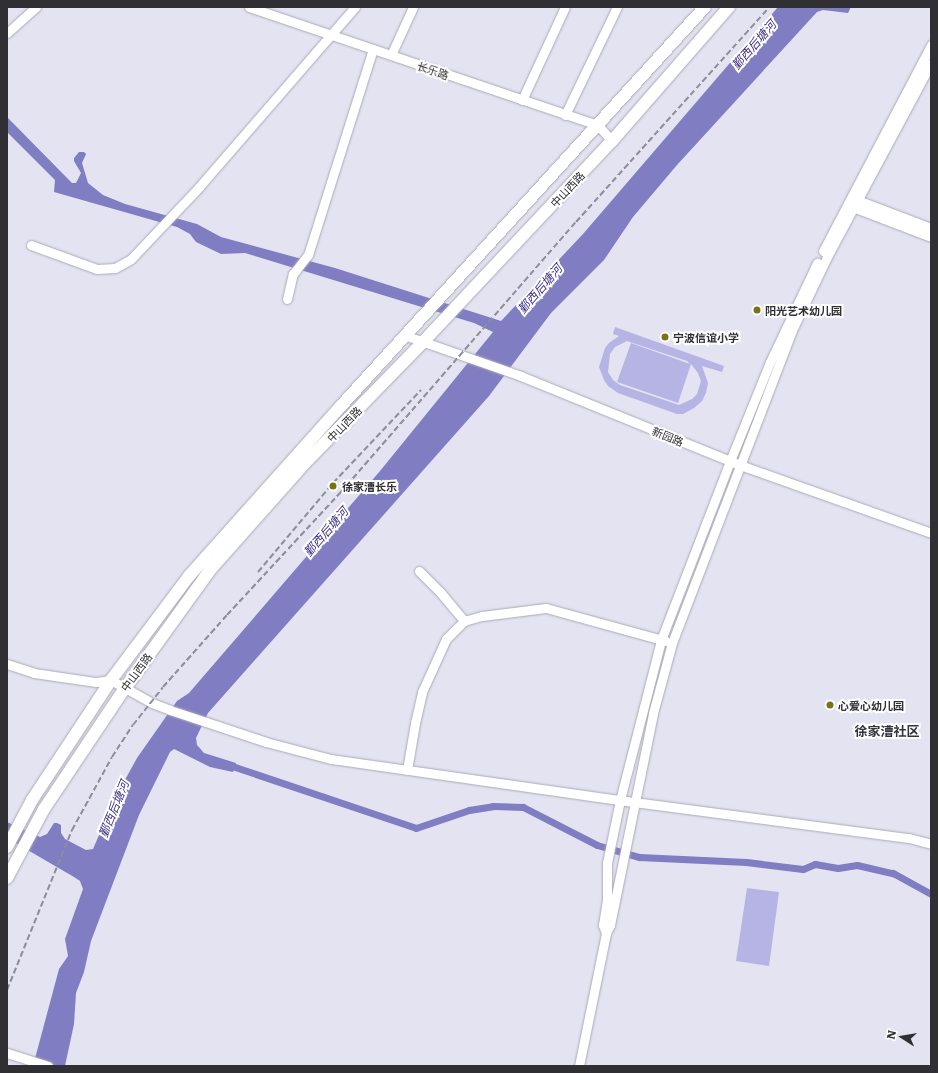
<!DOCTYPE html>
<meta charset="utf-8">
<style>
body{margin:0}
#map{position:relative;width:938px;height:1073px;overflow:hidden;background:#e3e3f1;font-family:Literata,"Noto Sans SC",serif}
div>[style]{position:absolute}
.green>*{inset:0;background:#b5b4e5}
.water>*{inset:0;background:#817dc3}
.canal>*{height:7px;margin:-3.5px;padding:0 3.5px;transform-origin:3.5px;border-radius:3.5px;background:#817dc3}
.roads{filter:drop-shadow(0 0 1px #aaaab7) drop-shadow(0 0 1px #aaaab7)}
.minor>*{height:9px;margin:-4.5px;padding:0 4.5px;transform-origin:4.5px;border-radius:4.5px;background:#fff}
.major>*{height:12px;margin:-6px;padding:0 6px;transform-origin:6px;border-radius:6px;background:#fff}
.rail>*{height:2px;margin-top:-1px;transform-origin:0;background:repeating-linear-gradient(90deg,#8e8e98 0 6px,transparent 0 9px)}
.dots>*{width:11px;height:11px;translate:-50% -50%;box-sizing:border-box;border:2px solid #fff;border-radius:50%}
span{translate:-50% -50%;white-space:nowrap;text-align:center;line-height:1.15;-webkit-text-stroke:4px #fff;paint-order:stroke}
.street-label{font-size:11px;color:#2f2f34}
.poi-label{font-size:11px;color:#2f2f34;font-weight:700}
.left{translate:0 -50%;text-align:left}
.water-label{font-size:12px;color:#3f3285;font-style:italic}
.quarter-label{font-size:13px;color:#33333d;font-weight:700}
.frame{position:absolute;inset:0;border:8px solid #2f2f34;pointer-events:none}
.north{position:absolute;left:882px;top:1017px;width:40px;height:40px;-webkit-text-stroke:3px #fff;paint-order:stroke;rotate:282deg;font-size:11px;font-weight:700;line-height:16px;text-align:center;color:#2f2f34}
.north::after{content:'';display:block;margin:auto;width:14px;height:18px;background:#2f2f34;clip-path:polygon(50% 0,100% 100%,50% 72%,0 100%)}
</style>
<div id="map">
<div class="green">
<i style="clip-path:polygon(evenodd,615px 327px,724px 366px,722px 372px,702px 366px,708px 383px,706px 393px,702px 401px,694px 408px,683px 414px,677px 414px,618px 393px,608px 386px,604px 380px,599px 367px,605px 348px,609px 343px,619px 336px,613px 334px,615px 327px,627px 341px,687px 361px,690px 364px,631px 343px,617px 382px,678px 403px,691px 364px,698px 373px,701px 381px,697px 394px,692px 399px,679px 405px,620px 385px,613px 380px,608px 372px,610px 354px,615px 347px,627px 341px)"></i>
<i style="clip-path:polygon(747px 888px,779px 892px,769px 966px,736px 961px)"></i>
</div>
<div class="water">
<i style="clip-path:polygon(778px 7px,851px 7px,848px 13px,823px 10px,817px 12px,677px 165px,633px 217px,604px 260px,551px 313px,489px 396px,208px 713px,196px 738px,197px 745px,204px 753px,236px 763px,233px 772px,210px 767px,174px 749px,170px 752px,139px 815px,91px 941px,84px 972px,76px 993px,74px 1024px,65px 1066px,33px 1066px,59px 969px,68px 956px,65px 939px,83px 889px,80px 881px,74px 877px,7px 838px,7px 822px,40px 837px,47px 834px,54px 823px,57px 823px,61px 825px,61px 833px,65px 839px,86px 850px,93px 849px,115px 798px,137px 758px,177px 701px,189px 693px,380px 471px,493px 332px,474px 323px,245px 253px,221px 254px,196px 242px,190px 234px,177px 227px,54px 192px,55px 180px,7px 132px,7px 117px,72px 183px,76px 183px,81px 173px,74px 161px,74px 158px,79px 152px,84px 152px,86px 154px,82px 163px,88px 183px,103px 195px,125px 204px,197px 224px,221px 237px,335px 268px,501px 321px,583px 234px)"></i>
</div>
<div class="canal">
<i style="left:226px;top:764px;width:200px;rotate:18.6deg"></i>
<i style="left:416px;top:828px;width:56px;rotate:-18.8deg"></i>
<i style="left:469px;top:810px;width:24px;rotate:-9deg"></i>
<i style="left:493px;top:806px;width:30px;rotate:2deg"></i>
<i style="left:523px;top:807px;width:83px;rotate:27.2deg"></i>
<i style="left:597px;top:845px;width:44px;rotate:15.9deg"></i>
<i style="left:639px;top:857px;width:107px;rotate:2.7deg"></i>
<i style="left:746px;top:862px;width:57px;rotate:7deg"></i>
<i style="left:803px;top:869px;width:13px;rotate:-23deg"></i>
<i style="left:815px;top:864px;width:23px;rotate:10deg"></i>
<i style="left:838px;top:868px;width:19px;rotate:-9deg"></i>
<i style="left:857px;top:865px;width:37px;rotate:13deg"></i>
<i style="left:893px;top:873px;width:43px;rotate:28.9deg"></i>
</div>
<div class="roads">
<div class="minor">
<i style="left:249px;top:7px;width:368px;rotate:18.7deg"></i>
<i style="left:598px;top:125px;width:21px;rotate:49deg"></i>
<i style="left:7px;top:33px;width:39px;rotate:-42deg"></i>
<i style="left:391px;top:55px;width:53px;rotate:-65.4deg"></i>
<i style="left:522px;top:100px;width:102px;rotate:-65.2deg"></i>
<i style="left:565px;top:115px;width:120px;rotate:-64.3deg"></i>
<i style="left:852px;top:198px;width:85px;rotate:20.8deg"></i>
<i style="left:850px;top:206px;width:87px;rotate:20.9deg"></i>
<i style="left:31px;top:245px;width:70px;rotate:20deg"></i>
<i style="left:97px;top:269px;width:18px;rotate:-3deg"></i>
<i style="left:115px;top:268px;width:18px;rotate:-29deg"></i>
<i style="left:131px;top:259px;width:99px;rotate:-46.6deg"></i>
<i style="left:199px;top:187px;width:238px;rotate:-49.1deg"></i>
<i style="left:823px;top:251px;width:233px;rotate:-62.3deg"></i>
<i style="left:287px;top:299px;width:26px;rotate:-77deg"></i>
<i style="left:293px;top:274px;width:24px;rotate:-52deg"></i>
<i style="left:308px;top:255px;width:216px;rotate:-72.5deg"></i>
<i style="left:407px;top:336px;width:121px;rotate:19.3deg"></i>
<i style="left:521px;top:376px;width:236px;rotate:22.1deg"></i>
<i style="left:740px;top:465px;width:203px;rotate:19.6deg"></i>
<i style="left:419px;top:571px;width:30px;rotate:45deg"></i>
<i style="left:440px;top:592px;width:38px;rotate:50deg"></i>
<i style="left:7px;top:664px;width:28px;rotate:18deg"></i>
<i style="left:34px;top:673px;width:63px;rotate:8.3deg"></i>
<i style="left:96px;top:682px;width:15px;rotate:-8deg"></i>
<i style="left:111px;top:680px;width:47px;rotate:29.3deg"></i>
<i style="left:152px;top:703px;width:19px;rotate:21deg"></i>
<i style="left:170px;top:710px;width:101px;rotate:18.4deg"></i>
<i style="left:266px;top:742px;width:67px;rotate:14.7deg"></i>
<i style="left:331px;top:759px;width:306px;rotate:8.1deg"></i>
<i style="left:634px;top:802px;width:277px;rotate:7.5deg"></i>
<i style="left:909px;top:838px;width:23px;rotate:15deg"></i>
<i style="left:407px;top:770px;width:48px;rotate:-80.3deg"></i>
<i style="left:415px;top:723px;width:32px;rotate:-77deg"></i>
<i style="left:422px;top:692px;width:58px;rotate:-65.6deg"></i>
<i style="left:446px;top:639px;width:25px;rotate:-45deg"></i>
<i style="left:464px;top:621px;width:19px;rotate:-16deg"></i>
<i style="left:482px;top:616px;width:64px;rotate:-7.1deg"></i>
<i style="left:546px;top:608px;width:124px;rotate:15.4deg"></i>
<i style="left:606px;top:933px;width:9px;rotate:-111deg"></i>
<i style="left:603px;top:925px;width:26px;rotate:-81deg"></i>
<i style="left:607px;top:899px;width:36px;rotate:-90deg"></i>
<i style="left:607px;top:863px;width:64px;rotate:-78.3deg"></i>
<i style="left:620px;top:800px;width:165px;rotate:-75.6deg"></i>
<i style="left:661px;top:640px;width:192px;rotate:-68.9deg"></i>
<i style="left:730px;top:461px;width:107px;rotate:-68deg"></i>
<i style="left:770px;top:362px;width:110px;rotate:-64.6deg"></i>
<i style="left:7px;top:1053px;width:43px;rotate:17.6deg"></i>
<i style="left:579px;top:1066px;width:136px;rotate:-78.5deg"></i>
<i style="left:606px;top:933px;width:9px;rotate:-63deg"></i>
<i style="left:610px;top:925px;width:216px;rotate:-78.5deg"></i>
<i style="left:653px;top:713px;width:73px;rotate:-74.8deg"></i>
<i style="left:672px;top:643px;width:340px;rotate:-69deg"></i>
<i style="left:794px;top:326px;width:76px;rotate:-64.4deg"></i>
<i style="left:827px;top:257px;width:220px;rotate:-61.8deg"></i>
</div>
<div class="major">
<i style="left:7px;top:847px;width:53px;rotate:-62deg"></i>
<i style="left:32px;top:800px;width:144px;rotate:-56.6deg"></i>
<i style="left:111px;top:680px;width:130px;rotate:-53.1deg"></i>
<i style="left:189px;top:576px;width:228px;rotate:-48.2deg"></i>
<i style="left:341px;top:406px;width:540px;rotate:-47.63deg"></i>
<i style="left:7px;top:878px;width:78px;rotate:-61.8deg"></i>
<i style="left:44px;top:809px;width:146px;rotate:-56.2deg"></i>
<i style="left:125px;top:688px;width:145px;rotate:-54.2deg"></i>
<i style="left:210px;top:570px;width:143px;rotate:-48.4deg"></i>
<i style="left:305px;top:463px;width:169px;rotate:-45.7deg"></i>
<i style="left:423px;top:342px;width:276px;rotate:-46.8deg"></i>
<i style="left:612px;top:141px;width:178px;rotate:-48.9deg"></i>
</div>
</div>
<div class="rail">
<i style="left:258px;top:572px;width:116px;rotate:-49.9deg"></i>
<i style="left:333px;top:483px;width:128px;rotate:-46.6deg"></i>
<i style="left:7px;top:990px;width:173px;rotate:-67.9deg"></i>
<i style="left:72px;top:830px;width:83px;rotate:-61.3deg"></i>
<i style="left:112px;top:757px;width:38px;rotate:-57deg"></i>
<i style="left:133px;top:725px;width:48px;rotate:-51.7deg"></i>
<i style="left:163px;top:687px;width:96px;rotate:-48.4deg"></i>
<i style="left:227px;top:615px;width:168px;rotate:-47.2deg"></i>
<i style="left:341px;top:492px;width:358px;rotate:-49deg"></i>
<i style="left:576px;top:222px;width:285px;rotate:-48deg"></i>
</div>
<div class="dots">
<i style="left:757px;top:310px;background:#797316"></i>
<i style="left:665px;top:337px;background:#797316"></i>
<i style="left:333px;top:486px;background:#797316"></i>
<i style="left:830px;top:705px;background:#797316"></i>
</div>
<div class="street-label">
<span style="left:433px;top:70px;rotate:19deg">长乐路</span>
<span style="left:567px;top:189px;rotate:-47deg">中山西路</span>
<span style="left:344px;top:424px;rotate:-46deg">中山西路</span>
<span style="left:668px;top:436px;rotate:22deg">新园路</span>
<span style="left:136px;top:672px;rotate:-54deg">中山西路</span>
</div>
<div class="poi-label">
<span class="left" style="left:765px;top:310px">阳光艺术幼儿园</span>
<span class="left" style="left:673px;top:337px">宁波信谊小学</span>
<span class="left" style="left:342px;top:486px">徐家漕长乐</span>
<span class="left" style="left:838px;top:705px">心爱心幼儿园</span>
</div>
<div class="water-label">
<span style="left:754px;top:45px;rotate:-49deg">鄞西后塘河</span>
<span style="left:540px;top:289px;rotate:-49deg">鄞西后塘河</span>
<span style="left:326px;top:532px;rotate:-49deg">鄞西后塘河</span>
<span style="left:114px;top:809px;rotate:-68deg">鄞西后塘河</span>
</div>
<div class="quarter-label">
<span style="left:887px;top:731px">徐家漕社区</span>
</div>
<div class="frame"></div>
<div class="north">N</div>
</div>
